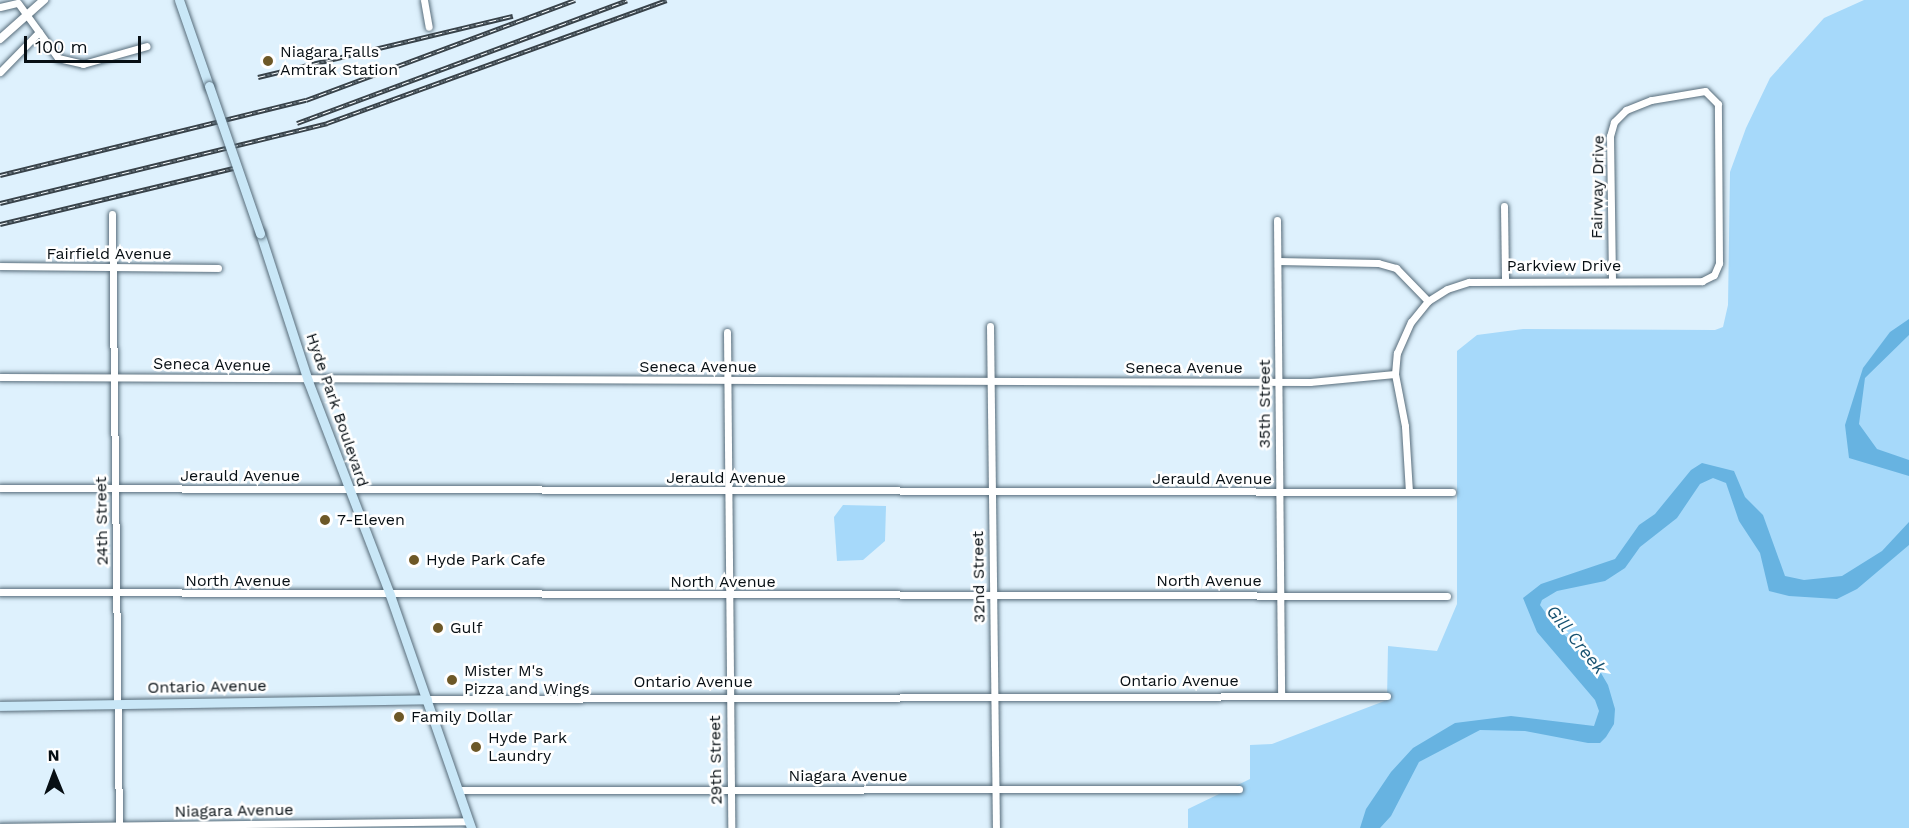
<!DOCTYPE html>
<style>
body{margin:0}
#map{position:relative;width:1909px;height:828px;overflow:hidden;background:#def1fd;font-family:"Work Sans",sans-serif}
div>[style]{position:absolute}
.green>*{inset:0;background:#a6d9fa}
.water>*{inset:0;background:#67b3e1}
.roads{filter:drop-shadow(0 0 2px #576c7a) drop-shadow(0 0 2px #576c7a)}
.minor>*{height:7px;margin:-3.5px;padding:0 3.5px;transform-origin:3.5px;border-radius:3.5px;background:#fff}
.tertiary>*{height:8px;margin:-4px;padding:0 4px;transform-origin:4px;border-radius:4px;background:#fff}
.secondary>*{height:9px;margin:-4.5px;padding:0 4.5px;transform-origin:4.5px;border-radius:4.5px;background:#c9e7f7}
.rail>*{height:4.5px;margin-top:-2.25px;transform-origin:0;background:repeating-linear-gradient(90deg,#fff 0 7px,#384249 0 14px);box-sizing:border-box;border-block:2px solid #384249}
.bridges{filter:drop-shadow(0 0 2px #576c7a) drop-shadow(0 0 2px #576c7a)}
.secondary-bridge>*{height:9px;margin:-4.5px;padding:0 4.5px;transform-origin:4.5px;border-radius:4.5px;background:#c9e7f7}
.dots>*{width:16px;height:16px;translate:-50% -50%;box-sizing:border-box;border:3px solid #fff;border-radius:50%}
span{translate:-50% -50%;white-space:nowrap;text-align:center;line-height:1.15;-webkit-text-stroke:5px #fff;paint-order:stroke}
.poi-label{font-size:16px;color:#070f14}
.left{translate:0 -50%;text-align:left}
.street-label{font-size:16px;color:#070f14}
.water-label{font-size:18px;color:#175271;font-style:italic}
.north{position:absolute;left:24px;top:744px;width:60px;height:60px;-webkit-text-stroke:4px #fff;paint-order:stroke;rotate:359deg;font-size:16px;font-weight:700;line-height:24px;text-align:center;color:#070f14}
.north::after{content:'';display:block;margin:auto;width:21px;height:27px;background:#070f14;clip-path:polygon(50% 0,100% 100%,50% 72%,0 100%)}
.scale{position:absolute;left:24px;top:36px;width:117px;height:27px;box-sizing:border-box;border:3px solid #070f14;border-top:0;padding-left:8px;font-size:18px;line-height:21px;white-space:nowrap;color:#070f14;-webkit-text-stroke:4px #fff;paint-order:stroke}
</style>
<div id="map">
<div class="green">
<i style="clip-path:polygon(1864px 0,1909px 0,1909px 828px,1188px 828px,1188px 809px,1250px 779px,1250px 745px,1272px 744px,1387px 700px,1388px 646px,1437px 651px,1457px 604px,1457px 351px,1477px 335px,1523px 329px,1715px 330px,1723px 327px,1728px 305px,1730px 172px,1746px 128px,1770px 78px,1824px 18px)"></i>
<i style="clip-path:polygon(843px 505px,886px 506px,885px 541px,863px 560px,837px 561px,834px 517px)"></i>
</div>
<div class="water">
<i style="clip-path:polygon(1909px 319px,1909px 335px,1865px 378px,1859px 424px,1877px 449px,1909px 460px,1909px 476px,1849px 458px,1845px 425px,1863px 368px,1890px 332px)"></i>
<i style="clip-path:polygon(1702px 463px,1734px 471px,1745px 497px,1763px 515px,1785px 576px,1804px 580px,1842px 576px,1882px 551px,1909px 522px,1909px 545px,1857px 589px,1837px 599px,1789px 596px,1769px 591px,1760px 553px,1739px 521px,1726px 483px,1713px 478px,1700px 484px,1677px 518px,1640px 547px,1625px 568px,1605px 581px,1557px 591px,1542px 600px,1540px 605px,1553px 623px,1601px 673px,1608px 685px,1615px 709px,1614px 724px,1606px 737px,1600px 743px,1588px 743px,1525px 731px,1480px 730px,1419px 762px,1391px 816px,1380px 828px,1360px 828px,1366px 809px,1391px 772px,1413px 748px,1455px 723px,1511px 716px,1594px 726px,1599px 711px,1595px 700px,1537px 632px,1523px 598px,1541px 584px,1615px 559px,1639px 525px,1655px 514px,1691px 470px)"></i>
</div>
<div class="roads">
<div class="minor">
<i style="left:424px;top:0;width:27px;rotate:80deg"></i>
<i style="left:0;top:7px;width:18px;rotate:-13deg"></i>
<i style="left:18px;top:3px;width:68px;rotate:54deg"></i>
<i style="left:58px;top:58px;width:26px;rotate:13deg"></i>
<i style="left:83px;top:64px;width:66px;rotate:-15.7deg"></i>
<i style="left:0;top:72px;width:56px;rotate:-45.7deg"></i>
<i style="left:1504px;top:206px;width:73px;rotate:89.2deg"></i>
<i style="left:112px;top:214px;width:614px;rotate:89.35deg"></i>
<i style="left:1277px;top:220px;width:476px;rotate:89.5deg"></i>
<i style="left:1278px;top:261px;width:100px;rotate:1.1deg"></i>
<i style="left:1378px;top:263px;width:19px;rotate:16deg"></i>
<i style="left:1396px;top:268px;width:46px;rotate:45.9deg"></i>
<i style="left:0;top:266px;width:218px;rotate:0.5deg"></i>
<i style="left:990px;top:326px;width:502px;rotate:89.32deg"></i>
<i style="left:727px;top:332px;width:496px;rotate:89.5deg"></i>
<i style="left:0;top:377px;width:1310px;rotate:0.22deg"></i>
<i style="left:1310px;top:382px;width:85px;rotate:-5.4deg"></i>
<i style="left:0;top:488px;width:1452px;rotate:0.16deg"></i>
<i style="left:1409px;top:492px;width:66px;rotate:-93.5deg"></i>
<i style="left:1405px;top:426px;width:53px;rotate:-100.9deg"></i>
<i style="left:1395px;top:374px;width:21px;rotate:-85deg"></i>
<i style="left:1397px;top:353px;width:34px;rotate:-66deg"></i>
<i style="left:1411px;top:322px;width:27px;rotate:-51deg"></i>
<i style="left:1428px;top:301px;width:22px;rotate:-32deg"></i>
<i style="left:1447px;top:289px;width:23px;rotate:-18deg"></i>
<i style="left:1469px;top:282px;width:233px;rotate:-0.2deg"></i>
<i style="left:1702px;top:281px;width:13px;rotate:-27deg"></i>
<i style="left:1714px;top:275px;width:13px;rotate:-67deg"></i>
<i style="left:1719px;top:263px;width:159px;rotate:-90.4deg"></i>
<i style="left:1718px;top:104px;width:18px;rotate:-135deg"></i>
<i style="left:1705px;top:91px;width:55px;rotate:170.5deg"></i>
<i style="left:1651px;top:100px;width:27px;rotate:158deg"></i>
<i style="left:1626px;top:110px;width:17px;rotate:135deg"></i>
<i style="left:1614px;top:122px;width:15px;rotate:106deg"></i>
<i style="left:1610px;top:136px;width:144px;rotate:89.2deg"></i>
<i style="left:0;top:592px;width:1447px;rotate:0.16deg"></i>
<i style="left:427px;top:699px;width:960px;rotate:-0.18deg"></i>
<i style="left:458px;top:790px;width:781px;rotate:-0.07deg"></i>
<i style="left:0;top:827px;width:469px;rotate:-0.7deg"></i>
</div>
<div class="tertiary">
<i style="left:0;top:39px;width:59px;rotate:-41.6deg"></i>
</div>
<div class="secondary">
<i style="left:179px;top:0;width:91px;rotate:70.8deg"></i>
<i style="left:260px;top:233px;width:156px;rotate:72deg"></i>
<i style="left:308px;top:381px;width:229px;rotate:69deg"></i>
<i style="left:390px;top:595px;width:247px;rotate:70.8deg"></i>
<i style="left:0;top:706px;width:427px;rotate:-0.9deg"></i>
</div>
</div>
<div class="rail">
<i style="left:258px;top:77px;width:262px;rotate:-13.5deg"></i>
<i style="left:297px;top:123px;width:352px;rotate:-20.4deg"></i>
<i style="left:0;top:175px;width:315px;rotate:-13.8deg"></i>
<i style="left:306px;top:100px;width:287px;rotate:-20.4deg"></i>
<i style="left:0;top:203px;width:337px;rotate:-13.7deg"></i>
<i style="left:327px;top:123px;width:361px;rotate:-19.9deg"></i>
<i style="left:0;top:224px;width:240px;rotate:-13.5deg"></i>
</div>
<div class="bridges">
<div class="secondary-bridge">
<i style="left:209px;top:86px;width:156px;rotate:70.9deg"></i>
</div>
</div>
<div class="dots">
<i style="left:268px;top:61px;background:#6d5827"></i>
<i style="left:325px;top:520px;background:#6d5827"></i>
<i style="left:414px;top:560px;background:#6d5827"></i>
<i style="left:438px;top:628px;background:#6d5827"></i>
<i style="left:452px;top:680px;background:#6d5827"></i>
<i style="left:399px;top:717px;background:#6d5827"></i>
<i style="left:476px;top:747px;background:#6d5827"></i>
</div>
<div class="poi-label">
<span class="left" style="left:280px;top:61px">Niagara Falls<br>Amtrak Station</span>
<span class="left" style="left:337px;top:520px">7-Eleven</span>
<span class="left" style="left:426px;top:560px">Hyde Park Cafe</span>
<span class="left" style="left:450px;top:628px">Gulf</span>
<span class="left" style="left:464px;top:680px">Mister M's<br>Pizza and Wings</span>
<span class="left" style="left:411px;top:717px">Family Dollar</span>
<span class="left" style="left:488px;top:747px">Hyde Park<br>Laundry</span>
</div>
<div class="street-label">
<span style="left:1598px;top:187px;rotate:-89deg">Fairway Drive</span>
<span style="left:109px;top:254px">Fairfield Avenue</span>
<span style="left:1564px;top:266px">Parkview Drive</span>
<span style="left:212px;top:365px;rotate:1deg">Seneca Avenue</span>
<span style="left:698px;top:367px">Seneca Avenue</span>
<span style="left:1184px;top:368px">Seneca Avenue</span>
<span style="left:1265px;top:404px;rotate:-90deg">35th Street</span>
<span style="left:337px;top:410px;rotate:71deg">Hyde Park Boulevard</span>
<span style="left:240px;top:476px">Jerauld Avenue</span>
<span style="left:726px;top:478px">Jerauld Avenue</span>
<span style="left:1212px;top:479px">Jerauld Avenue</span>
<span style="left:102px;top:521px;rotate:-91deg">24th Street</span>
<span style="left:979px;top:577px;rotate:-91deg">32nd Street</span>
<span style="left:238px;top:581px">North Avenue</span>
<span style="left:1209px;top:581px">North Avenue</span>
<span style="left:723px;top:582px">North Avenue</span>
<span style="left:1179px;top:681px">Ontario Avenue</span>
<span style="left:693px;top:682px">Ontario Avenue</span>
<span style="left:207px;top:687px;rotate:-1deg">Ontario Avenue</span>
<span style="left:716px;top:760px;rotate:-91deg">29th Street</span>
<span style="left:848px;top:776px">Niagara Avenue</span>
<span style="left:234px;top:811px;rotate:-1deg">Niagara Avenue</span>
</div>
<div class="water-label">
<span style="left:1576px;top:640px;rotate:51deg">Gill Creek</span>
</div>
<div class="north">N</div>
<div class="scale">100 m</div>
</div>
